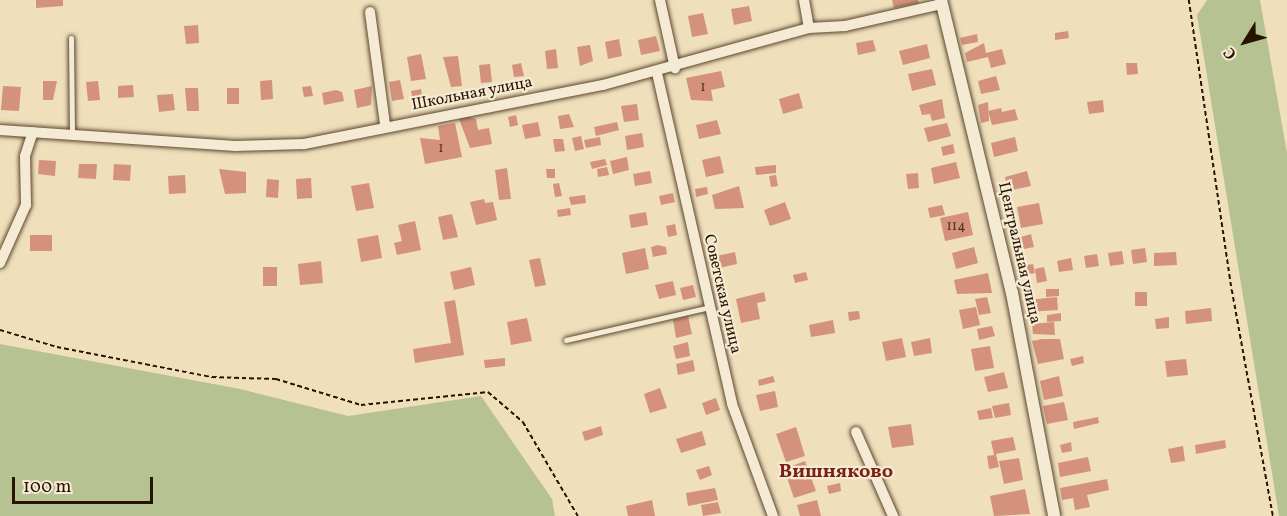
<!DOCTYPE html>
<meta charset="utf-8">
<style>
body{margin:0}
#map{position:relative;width:1287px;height:516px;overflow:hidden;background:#efdfbb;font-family:Vollkorn,serif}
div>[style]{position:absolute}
.green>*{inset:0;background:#b7c292}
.building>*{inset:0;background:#d4927c}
.path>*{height:1.5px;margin-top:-0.75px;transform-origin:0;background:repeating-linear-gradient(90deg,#281300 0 4.5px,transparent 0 7.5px)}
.roads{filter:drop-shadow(0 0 2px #5a462f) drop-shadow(0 0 2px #5a462f)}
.service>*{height:5px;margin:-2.5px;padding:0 2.5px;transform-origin:2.5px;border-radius:2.5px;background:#f5ead3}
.minor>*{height:10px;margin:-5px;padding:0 5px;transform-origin:5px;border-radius:5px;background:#f5ead3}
.tertiary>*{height:12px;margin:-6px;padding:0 6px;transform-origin:6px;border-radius:6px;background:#f5ead3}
span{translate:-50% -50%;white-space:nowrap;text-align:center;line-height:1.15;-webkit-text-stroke:4.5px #f5ead3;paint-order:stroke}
.number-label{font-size:14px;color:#53331f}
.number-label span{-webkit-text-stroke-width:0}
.street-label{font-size:16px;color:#281300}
.quarter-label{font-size:20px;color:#7a1f14;font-weight:700}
.north{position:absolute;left:1215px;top:12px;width:60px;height:60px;-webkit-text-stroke:4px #f5ead3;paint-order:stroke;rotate:233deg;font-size:16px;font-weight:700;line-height:24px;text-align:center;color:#281300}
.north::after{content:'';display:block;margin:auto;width:21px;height:27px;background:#281300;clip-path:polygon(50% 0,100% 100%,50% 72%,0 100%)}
.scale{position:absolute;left:12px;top:477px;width:141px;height:27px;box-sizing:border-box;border:3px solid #281300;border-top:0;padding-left:8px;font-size:18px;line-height:21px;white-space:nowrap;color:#281300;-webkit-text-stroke:4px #f5ead3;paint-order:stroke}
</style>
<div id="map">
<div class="green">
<i style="clip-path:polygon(1207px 0,1260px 0,1287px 153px,1287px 516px,1279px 516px,1197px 15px)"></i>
<i style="clip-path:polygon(0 344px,240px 389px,348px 416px,481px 396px,552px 499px,555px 516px,0 516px)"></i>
</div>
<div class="building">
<i style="clip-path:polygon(36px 0,63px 0,63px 6px,36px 8px)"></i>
<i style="clip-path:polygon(892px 0,918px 0,919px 3px,894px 8px)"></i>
<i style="clip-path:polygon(749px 6px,752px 21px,734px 25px,731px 9px)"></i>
<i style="clip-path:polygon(703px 13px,708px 34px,692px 37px,688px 16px)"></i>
<i style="clip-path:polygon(198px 25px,199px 43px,186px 44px,184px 26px)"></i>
<i style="clip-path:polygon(1068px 31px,1069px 38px,1055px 40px,1055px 33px)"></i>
<i style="clip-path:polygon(977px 34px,978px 42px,962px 45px,960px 38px)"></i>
<i style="clip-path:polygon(656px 36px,660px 51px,641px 55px,638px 40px)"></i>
<i style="clip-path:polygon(619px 39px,622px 56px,608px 59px,605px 42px)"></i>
<i style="clip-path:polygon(873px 40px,876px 51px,858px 55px,856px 43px)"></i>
<i style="clip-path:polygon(984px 43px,986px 53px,1002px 49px,1006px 64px,991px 68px,988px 57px,967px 62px,965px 53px)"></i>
<i style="clip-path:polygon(927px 44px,930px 58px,903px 65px,899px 51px)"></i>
<i style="clip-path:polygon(590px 45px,593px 61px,580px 66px,577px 47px)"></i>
<i style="clip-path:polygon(556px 49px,558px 68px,547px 69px,545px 51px)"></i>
<i style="clip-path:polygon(421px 54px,426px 79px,411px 81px,407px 57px)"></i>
<i style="clip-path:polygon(458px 56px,462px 86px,451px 87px,443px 57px)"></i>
<i style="clip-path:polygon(521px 63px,524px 76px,514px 77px,512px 65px)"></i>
<i style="clip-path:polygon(1126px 63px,1137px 63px,1138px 74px,1127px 75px)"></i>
<i style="clip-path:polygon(490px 64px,492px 82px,481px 83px,479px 65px)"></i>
<i style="clip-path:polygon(932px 69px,936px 85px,912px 91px,908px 74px)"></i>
<i style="clip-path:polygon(721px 71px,725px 87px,711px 90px,713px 101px,691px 100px,686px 78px)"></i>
<i style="clip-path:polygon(996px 76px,1000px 90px,981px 94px,978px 81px)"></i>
<i style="clip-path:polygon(272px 80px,273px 99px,261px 100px,260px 81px)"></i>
<i style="clip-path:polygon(400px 80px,404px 99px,392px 101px,389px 82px)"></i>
<i style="clip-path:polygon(43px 81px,57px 81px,53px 100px,43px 100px)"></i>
<i style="clip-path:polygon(98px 81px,100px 100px,88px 101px,86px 82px)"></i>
<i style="clip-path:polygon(133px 85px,134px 97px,118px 98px,118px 86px)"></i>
<i style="clip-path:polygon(3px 86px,21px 87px,19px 111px,1px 110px)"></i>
<i style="clip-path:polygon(311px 86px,313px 96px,304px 97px,302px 87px)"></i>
<i style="clip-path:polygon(372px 86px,371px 105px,357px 108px,354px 90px)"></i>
<i style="clip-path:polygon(185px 88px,198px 88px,199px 111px,187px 111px)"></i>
<i style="clip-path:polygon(227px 88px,239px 88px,239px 104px,227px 104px)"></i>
<i style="clip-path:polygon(421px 89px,423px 103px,414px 105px,411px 91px)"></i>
<i style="clip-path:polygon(336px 90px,342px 92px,344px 101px,324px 105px,322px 93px)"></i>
<i style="clip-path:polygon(799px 93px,803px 108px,783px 114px,779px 99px)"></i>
<i style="clip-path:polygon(173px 94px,175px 110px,159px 112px,157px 95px)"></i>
<i style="clip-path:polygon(942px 99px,945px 118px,932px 121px,930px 114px,922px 115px,919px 105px)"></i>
<i style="clip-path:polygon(1103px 100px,1104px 112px,1089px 114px,1087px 102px)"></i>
<i style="clip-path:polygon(988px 102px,989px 121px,981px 123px,978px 105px)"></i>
<i style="clip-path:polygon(637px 104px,639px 120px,624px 122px,621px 106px)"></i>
<i style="clip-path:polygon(1001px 108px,1002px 112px,1015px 109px,1018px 120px,992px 125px,988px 111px)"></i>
<i style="clip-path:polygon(569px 114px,574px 127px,560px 129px,558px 116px)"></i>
<i style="clip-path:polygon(516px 115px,518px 125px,510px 127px,508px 117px)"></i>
<i style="clip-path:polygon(469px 117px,476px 119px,478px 130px,489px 128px,492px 144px,470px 148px,459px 119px)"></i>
<i style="clip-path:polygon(717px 120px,721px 134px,699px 139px,696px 125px)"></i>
<i style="clip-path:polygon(538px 122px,541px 136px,525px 139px,522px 125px)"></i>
<i style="clip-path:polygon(617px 122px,619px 130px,596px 136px,594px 127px)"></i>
<i style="clip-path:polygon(455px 123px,462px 157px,425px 164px,420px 138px,440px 140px,438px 126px)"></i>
<i style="clip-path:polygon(947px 123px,951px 136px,928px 142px,924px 128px)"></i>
<i style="clip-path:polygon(642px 133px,644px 147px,627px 150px,625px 136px)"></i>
<i style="clip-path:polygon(581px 136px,584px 149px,575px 151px,572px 138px)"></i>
<i style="clip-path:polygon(600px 137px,601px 145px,586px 148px,584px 140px)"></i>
<i style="clip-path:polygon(1015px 137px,1018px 151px,994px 157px,991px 143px)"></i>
<i style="clip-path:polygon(553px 139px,563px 139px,565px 151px,555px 152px)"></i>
<i style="clip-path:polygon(953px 144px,955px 153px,943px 156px,941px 147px)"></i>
<i style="clip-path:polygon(720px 156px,724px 173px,706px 177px,702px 160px)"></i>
<i style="clip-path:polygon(627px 157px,629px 170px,613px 174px,610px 161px)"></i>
<i style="clip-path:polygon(605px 159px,607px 165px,592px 169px,590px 162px)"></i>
<i style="clip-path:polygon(39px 160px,56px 161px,55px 176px,38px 174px)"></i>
<i style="clip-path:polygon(956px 162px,960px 178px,934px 184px,931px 168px)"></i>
<i style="clip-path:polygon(79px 164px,97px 164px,96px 179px,78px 178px)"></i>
<i style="clip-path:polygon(114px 164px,131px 165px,130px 181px,113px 180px)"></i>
<i style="clip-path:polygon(776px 165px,776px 173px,756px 175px,755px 167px)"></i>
<i style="clip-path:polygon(607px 167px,609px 175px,598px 177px,597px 169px)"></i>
<i style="clip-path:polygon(507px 168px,511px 199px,499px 200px,495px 170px)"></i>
<i style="clip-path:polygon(219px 169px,246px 172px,246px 193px,225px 194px)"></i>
<i style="clip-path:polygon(546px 169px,555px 169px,555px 178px,547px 178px)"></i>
<i style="clip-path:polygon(650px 171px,652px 183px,635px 186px,633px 174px)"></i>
<i style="clip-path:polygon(1027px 171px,1031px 186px,1008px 191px,1005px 177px)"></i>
<i style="clip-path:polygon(918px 173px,919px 188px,908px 189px,906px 174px)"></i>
<i style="clip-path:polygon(185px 175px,186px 193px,169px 194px,168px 176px)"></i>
<i style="clip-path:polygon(776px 175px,778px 186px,771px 187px,769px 176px)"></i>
<i style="clip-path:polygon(311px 178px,312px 198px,297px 199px,296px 179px)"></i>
<i style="clip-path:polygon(267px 179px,279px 180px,278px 198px,266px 197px)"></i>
<i style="clip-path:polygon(369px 183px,374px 208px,356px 211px,351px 186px)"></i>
<i style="clip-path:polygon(559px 183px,562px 196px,555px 197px,553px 184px)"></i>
<i style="clip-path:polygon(739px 186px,744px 208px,715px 209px,712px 195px)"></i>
<i style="clip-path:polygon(707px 187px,708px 194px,696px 197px,695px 189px)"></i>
<i style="clip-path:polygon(673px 193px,675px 202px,661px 205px,659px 196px)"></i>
<i style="clip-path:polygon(585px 195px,586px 203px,571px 205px,569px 197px)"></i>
<i style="clip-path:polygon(484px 199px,485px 203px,493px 202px,497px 220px,476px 225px,470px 202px)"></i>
<i style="clip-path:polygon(785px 202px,791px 219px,770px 226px,764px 210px)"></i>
<i style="clip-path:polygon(1039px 203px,1043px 224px,1021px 228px,1017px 207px)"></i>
<i style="clip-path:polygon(942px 205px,945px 215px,930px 218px,928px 208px)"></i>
<i style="clip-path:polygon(570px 208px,571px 215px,558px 217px,557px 210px)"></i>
<i style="clip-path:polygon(646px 212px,648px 225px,631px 228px,629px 215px)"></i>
<i style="clip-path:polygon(968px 212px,973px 235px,945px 241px,940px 218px)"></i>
<i style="clip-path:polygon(452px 214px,458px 237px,443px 240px,438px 217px)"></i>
<i style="clip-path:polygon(415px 221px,421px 250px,397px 255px,394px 243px,402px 241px,398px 225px)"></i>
<i style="clip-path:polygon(675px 224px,677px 235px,668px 237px,666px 226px)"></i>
<i style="clip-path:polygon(1031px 234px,1034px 247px,1019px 250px,1017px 238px)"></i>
<i style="clip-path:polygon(30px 235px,52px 235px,52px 251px,30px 251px)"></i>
<i style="clip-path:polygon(378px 235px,382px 258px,361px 262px,357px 239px)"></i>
<i style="clip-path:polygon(658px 245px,666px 247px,667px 254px,653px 257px,651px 247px)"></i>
<i style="clip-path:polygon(974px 247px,978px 263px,956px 269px,952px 253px)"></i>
<i style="clip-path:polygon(645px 248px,649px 269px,626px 274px,622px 253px)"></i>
<i style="clip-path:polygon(1145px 248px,1147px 262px,1133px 264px,1131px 250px)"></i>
<i style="clip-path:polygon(1122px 251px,1124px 264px,1110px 266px,1108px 253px)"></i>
<i style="clip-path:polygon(735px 252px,737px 264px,715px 269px,712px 257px)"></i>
<i style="clip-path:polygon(1176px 252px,1177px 265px,1154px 266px,1154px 253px)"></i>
<i style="clip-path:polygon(1097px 254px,1099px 266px,1086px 268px,1084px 256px)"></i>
<i style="clip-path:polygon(540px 258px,546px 285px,535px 287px,529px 260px)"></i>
<i style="clip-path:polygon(1071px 258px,1073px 270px,1059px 272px,1057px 261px)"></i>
<i style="clip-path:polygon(321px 261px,323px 283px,300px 285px,298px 264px)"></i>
<i style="clip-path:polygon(1033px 264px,1035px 273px,1024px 275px,1022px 266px)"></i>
<i style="clip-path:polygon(263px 267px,277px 267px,277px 286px,263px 286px)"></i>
<i style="clip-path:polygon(471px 267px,475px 285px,454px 290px,450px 272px)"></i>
<i style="clip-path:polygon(1044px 267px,1047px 281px,1037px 283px,1035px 269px)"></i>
<i style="clip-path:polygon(806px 272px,808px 280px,795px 283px,793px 275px)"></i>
<i style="clip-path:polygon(988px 273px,992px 293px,957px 294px,954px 280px)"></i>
<i style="clip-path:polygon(673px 281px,676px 295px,659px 299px,655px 285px)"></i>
<i style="clip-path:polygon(693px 285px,696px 297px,683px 300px,680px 288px)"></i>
<i style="clip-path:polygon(1046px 289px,1059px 289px,1059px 296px,1046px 297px)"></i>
<i style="clip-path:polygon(764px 292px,766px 301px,757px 303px,760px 319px,741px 323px,736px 299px)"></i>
<i style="clip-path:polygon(1135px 292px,1147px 292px,1147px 306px,1135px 306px)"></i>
<i style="clip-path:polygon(987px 297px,991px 313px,979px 315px,975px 299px)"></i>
<i style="clip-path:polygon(1057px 297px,1058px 310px,1029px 312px,1028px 300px)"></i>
<i style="clip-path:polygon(455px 300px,464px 355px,415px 363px,413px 349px,451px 343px,444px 302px)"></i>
<i style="clip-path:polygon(976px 307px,980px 325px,963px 329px,959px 310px)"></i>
<i style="clip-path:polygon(1211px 308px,1212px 321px,1186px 324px,1185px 311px)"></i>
<i style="clip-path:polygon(859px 311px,860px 319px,849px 321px,848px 312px)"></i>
<i style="clip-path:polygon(1061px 313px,1061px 321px,1047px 322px,1047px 315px)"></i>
<i style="clip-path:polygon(688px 316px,692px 334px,676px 338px,673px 320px)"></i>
<i style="clip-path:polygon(1169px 317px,1169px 328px,1156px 329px,1155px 319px)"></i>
<i style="clip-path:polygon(527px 318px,532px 341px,511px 345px,507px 322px)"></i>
<i style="clip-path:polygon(833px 320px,835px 333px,811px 337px,809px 325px)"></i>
<i style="clip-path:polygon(1054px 322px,1055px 335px,1033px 334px,1032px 324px)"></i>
<i style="clip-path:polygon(992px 326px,995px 336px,979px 340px,977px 329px)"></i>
<i style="clip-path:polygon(902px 338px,906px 357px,886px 361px,882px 342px)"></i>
<i style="clip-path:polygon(930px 338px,932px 353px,914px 356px,911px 342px)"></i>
<i style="clip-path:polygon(1042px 339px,1060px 339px,1064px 359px,1038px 364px,1032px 341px)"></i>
<i style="clip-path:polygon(688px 342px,690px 356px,676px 359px,673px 346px)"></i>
<i style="clip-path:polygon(990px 346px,994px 368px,975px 371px,971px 349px)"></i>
<i style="clip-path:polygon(1083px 356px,1084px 363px,1072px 366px,1070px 359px)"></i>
<i style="clip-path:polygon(505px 358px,505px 366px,485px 368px,484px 360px)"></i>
<i style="clip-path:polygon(1186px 359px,1188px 375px,1167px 377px,1165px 361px)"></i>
<i style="clip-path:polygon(693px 360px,695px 371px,678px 375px,676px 364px)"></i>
<i style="clip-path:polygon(1004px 372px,1008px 388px,988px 392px,984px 377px)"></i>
<i style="clip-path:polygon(773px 376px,775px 382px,759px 386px,758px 380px)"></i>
<i style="clip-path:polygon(1059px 376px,1063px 396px,1044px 400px,1040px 381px)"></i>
<i style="clip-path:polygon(660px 388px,667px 408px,650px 413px,644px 394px)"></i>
<i style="clip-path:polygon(775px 391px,778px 407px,760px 411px,756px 395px)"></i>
<i style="clip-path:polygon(716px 398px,720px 410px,706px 415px,702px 403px)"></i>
<i style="clip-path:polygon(1064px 402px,1068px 420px,1047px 424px,1043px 406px)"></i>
<i style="clip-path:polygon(1009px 403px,1011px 415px,995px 418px,992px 406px)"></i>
<i style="clip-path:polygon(991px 408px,993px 418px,979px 420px,977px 411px)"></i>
<i style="clip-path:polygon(1098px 417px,1099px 423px,1074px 429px,1073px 422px)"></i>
<i style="clip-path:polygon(911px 424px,914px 445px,892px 448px,888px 427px)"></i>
<i style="clip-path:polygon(601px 426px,603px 435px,585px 441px,582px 432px)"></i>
<i style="clip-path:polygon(796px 427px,805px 456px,786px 462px,776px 434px)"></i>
<i style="clip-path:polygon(702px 431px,706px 445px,681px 453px,676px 439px)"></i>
<i style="clip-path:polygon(1013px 437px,1016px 450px,996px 454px,999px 467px,989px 469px,987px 456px,994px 455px,991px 441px)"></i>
<i style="clip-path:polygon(1225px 440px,1226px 448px,1196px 454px,1195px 445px)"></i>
<i style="clip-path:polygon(1071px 442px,1072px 451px,1062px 453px,1060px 445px)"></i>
<i style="clip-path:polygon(1183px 446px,1185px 461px,1171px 463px,1168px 449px)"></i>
<i style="clip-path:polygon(1088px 457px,1091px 471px,1060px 477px,1058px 463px)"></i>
<i style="clip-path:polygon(1019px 458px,1023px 480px,1004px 484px,999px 461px)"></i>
<i style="clip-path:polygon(805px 461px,816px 491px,794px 498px,784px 469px)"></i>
<i style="clip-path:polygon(709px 466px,712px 475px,700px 480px,696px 470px)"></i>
<i style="clip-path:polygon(1107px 479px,1109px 490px,1087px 495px,1090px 507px,1075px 510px,1073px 498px,1062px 500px,1060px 488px)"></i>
<i style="clip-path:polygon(840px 483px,841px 491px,829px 494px,827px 486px)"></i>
<i style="clip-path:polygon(715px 488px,718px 500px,688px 506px,686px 493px)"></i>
<i style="clip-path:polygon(1025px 489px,1030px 514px,994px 516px,990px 496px)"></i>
<i style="clip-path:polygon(652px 500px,655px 516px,628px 516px,626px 506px)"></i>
<i style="clip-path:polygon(817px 500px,821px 516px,800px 516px,797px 505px)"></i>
<i style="clip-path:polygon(718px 502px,721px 513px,703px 516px,701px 505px)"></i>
</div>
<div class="path">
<i style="left:1189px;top:0;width:293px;rotate:81.6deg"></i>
<i style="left:1232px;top:290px;width:230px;rotate:79.7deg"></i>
<i style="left:0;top:330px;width:59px;rotate:16.6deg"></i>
<i style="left:57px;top:347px;width:158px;rotate:11deg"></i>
<i style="left:212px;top:377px;width:64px;rotate:1.8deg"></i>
<i style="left:276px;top:379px;width:89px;rotate:17deg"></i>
<i style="left:361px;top:405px;width:128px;rotate:-5.8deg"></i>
<i style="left:488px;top:392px;width:46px;rotate:40.6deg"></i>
<i style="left:523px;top:422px;width:109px;rotate:59.7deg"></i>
</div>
<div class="roads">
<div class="service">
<i style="left:71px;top:38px;width:94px;rotate:89.4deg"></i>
<i style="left:566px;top:340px;width:148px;rotate:-12.9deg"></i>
</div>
<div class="minor">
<i style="left:660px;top:0;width:70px;rotate:77.6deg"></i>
<i style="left:804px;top:0;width:28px;rotate:80deg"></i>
<i style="left:370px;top:12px;width:114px;rotate:82.4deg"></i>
<i style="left:657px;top:73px;width:339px;rotate:77.2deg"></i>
<i style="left:732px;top:404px;width:119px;rotate:69.9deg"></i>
<i style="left:0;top:130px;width:236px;rotate:3.9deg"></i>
<i style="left:235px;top:146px;width:69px;rotate:-1.7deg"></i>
<i style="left:304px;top:144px;width:305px;rotate:-11.2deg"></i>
<i style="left:603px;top:85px;width:214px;rotate:-15.5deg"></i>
<i style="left:809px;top:28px;width:36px;rotate:-3deg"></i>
<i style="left:845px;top:26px;width:98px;rotate:-12.9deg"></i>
<i style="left:0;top:263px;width:64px;rotate:-65.9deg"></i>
<i style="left:26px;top:205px;width:49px;rotate:-91.2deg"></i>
<i style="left:25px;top:156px;width:25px;rotate:-72deg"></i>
<i style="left:856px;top:432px;width:92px;rotate:66.2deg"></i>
</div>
<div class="tertiary">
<i style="left:941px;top:0;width:301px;rotate:76.4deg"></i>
<i style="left:1012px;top:293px;width:227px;rotate:79.3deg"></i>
</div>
</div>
<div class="number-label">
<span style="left:703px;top:88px">1</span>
<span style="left:441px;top:149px">1</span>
<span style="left:956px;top:227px">114</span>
</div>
<div class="street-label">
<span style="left:472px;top:94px;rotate:-11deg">Школьная улица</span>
<span style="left:1019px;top:253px;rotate:77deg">Центральная улица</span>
<span style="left:722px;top:294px;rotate:77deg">Советская улица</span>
</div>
<div class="quarter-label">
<span style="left:836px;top:472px">Вишняково</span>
</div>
<div class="north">С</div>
<div class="scale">100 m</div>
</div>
